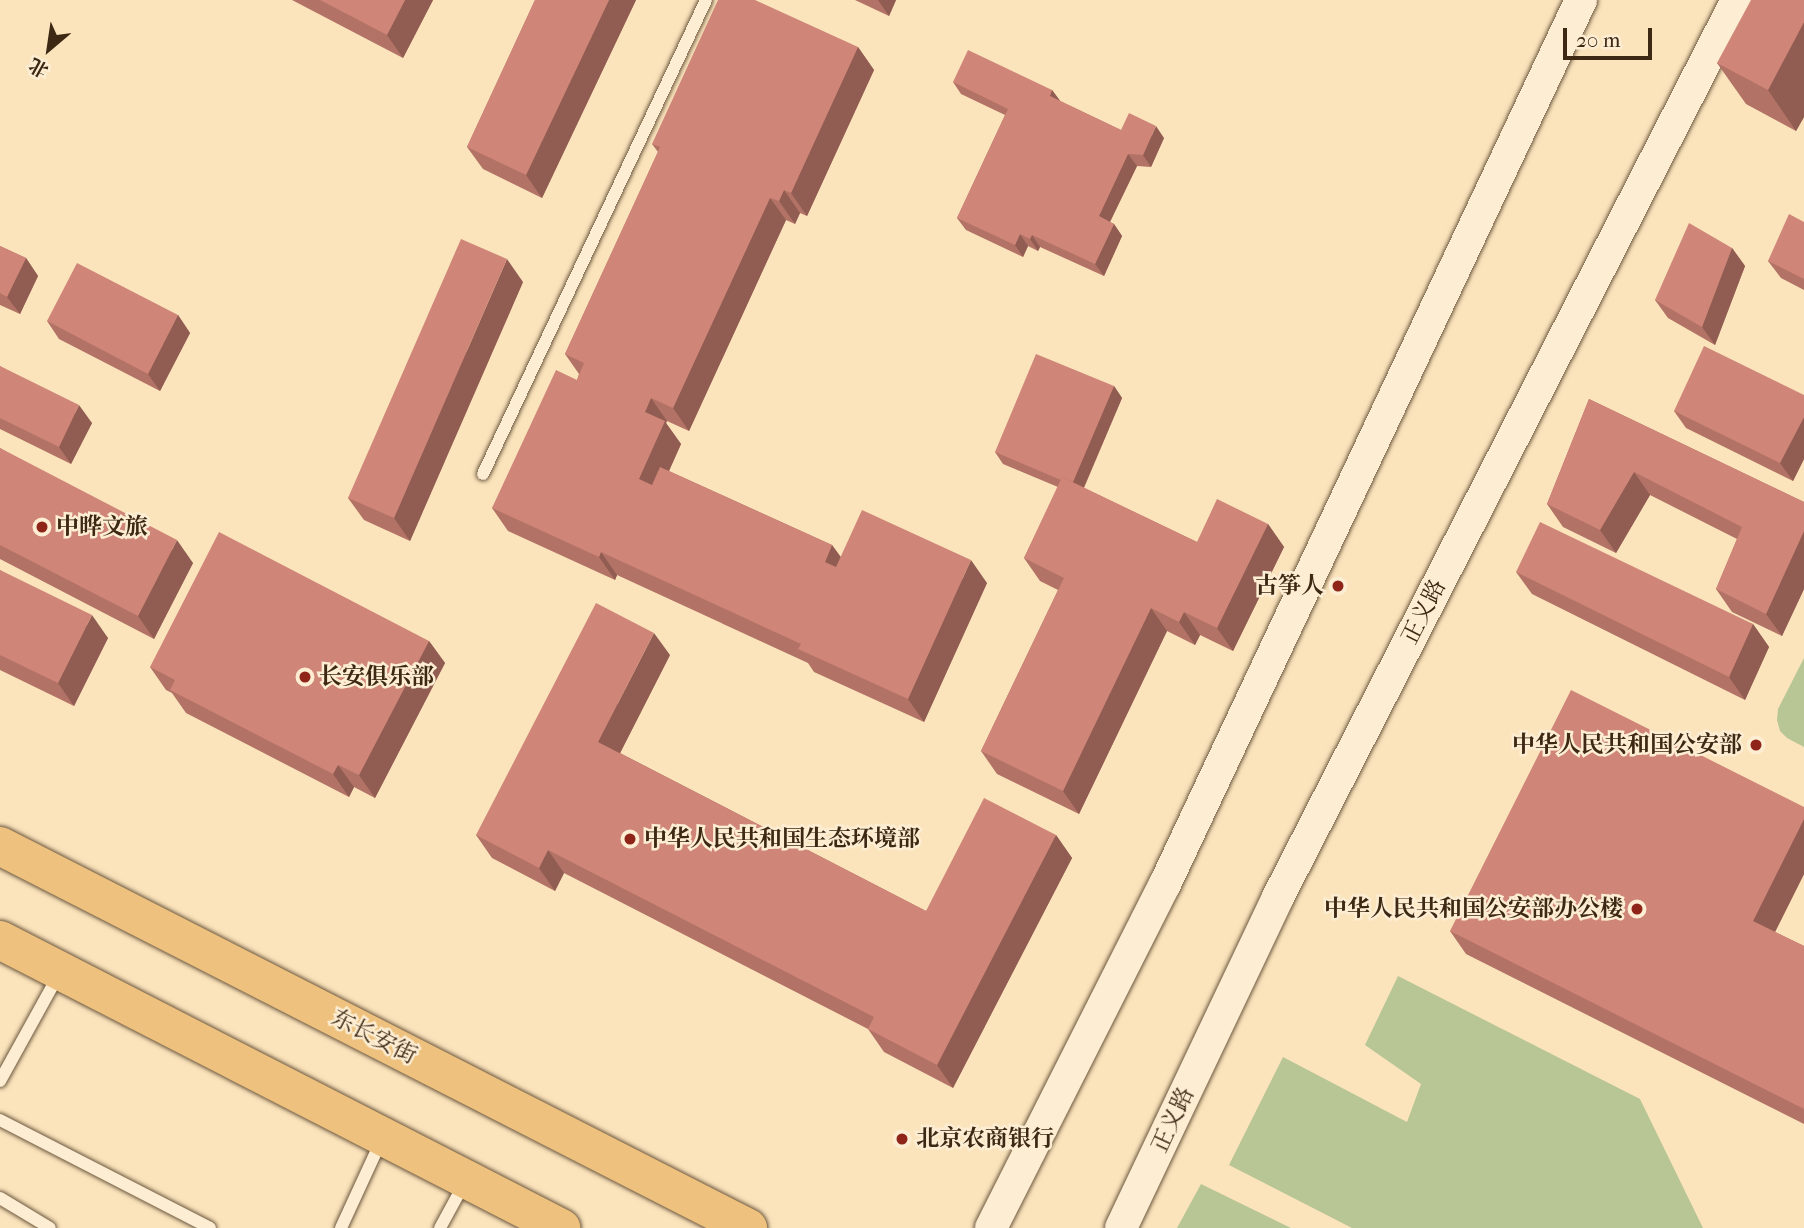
<!DOCTYPE html>
<meta charset="utf-8">
<style>
body{margin:0}
#map{position:relative;width:1804px;height:1228px;overflow:hidden;background:#fbe4bc;font-family:"IM FELL French Canon","Noto Serif SC",serif}
div>[style]{position:absolute}
.green>*{inset:0;background:#b8c595}
.roads{filter:drop-shadow(0 0 2px #6c573e) drop-shadow(0 0 2px #6c573e)}
.service>*{height:12px;margin:-6px;padding:0 6px;transform-origin:6px;border-radius:6px;background:#fcedd3}
.tertiary>*{height:32px;margin:-16px;padding:0 16px;transform-origin:16px;border-radius:16px;background:#fcedd3}
.trunk>*{height:38px;margin:-19px;padding:0 19px;transform-origin:19px;border-radius:19px;background:#eec27e}
.wall>*{inset:0;background:#b27266}
.shaded-wall>*{inset:0;background:#915d53}
.building>*{inset:0;background:#cf8577}
.dots>*{width:19px;height:19px;translate:-50% -50%;box-sizing:border-box;border:4px solid #fcedd3;border-radius:50%}
span{translate:-50% -50%;white-space:nowrap;text-align:center;line-height:1.15;-webkit-text-stroke:5px #fcedd3;paint-order:stroke}
.poi-label{font-size:23px;color:#3d2814;font-weight:700}
.left{translate:0 -50%;text-align:left}
.right{translate:-100% -50%;text-align:right}
.street-label{font-size:23px;color:#3d2814}
.north{position:absolute;left:14px;top:14px;width:70px;height:70px;-webkit-text-stroke:5px #fcedd3;paint-order:stroke;rotate:209deg;font-size:19px;font-weight:700;line-height:28px;text-align:center;color:#3d2814}
.north::after{content:'';display:block;margin:auto;width:24px;height:32px;background:#3d2814;clip-path:polygon(50% 0,100% 100%,50% 72%,0 100%)}
.scale{position:absolute;left:1563px;top:28px;width:89px;height:32px;box-sizing:border-box;border:4px solid #3d2814;border-top:0;padding-left:9px;font-size:21px;line-height:24px;white-space:nowrap;color:#3d2814;-webkit-text-stroke:5px #fcedd3;paint-order:stroke}
</style>
<div id="map">
<div class="green">
<i style="clip-path:polygon(1804px 658px,1804px 747px,1787px 738px,1780px 731px,1777px 720px,1778px 709px)"></i>
<i style="clip-path:polygon(1398px 976px,1640px 1099px,1703px 1228px,1352px 1228px,1229px 1165px,1283px 1057px,1407px 1122px,1421px 1084px,1365px 1045px)"></i>
<i style="clip-path:polygon(1201px 1184px,1291px 1228px,1177px 1228px)"></i>
</div>
<div class="roads">
<div class="service">
<i style="left:483px;top:474px;width:524px;rotate:-64.8deg"></i>
<i style="left:0;top:1081px;width:122px;rotate:-61.1deg"></i>
<i style="left:0;top:1120px;width:236px;rotate:27.2deg"></i>
<i style="left:0;top:1198px;width:58px;rotate:31deg"></i>
<i style="left:341px;top:1228px;width:98px;rotate:-65.3deg"></i>
<i style="left:440px;top:1228px;width:52px;rotate:-61.5deg"></i>
</div>
<div class="tertiary">
<i style="left:991px;top:1228px;width:386px;rotate:-63.2deg"></i>
<i style="left:1165px;top:884px;width:977px;rotate:-64.8deg"></i>
<i style="left:1121px;top:1228px;width:366px;rotate:-64.6deg"></i>
<i style="left:1278px;top:897px;width:1008px;rotate:-62.9deg"></i>
</div>
<div class="trunk">
<i style="left:0;top:846px;width:840px;rotate:27.05deg"></i>
<i style="left:0;top:940px;width:631px;rotate:27.17deg"></i>
</div>
</div>
<div class="wall">
<i style="clip-path:polygon(292px 0,433px 0,403px 58px)"></i>
<i style="clip-path:polygon(535px 0,636px 0,542px 198px,483px 169px,467px 147px)"></i>
<i style="clip-path:polygon(855px 0,896px 0,889px 16px)"></i>
<i style="clip-path:polygon(1804px 0,1804px 117px,1796px 131px,1746px 104px,1717px 63px)"></i>
<i style="clip-path:polygon(858px 47px,874px 70px,807px 216px,800px 213px,795px 224px,786px 220px,689px 431px,667px 421px,666px 423px,681px 444px,669px 471px,832px 545px,841px 557px,987px 583px,924px 722px,814px 672px,808px 663px,617px 575px,615px 580px,508px 531px,492px 508px,577px 380px,579px 374px,565px 354px,658px 152px,652px 144px)"></i>
<i style="clip-path:polygon(953px 82px,1052px 90px,1060px 101px,1121px 130px,1164px 138px,1151px 167px,1137px 166px,1110px 222px,1114px 224px,1122px 236px,1104px 276px,1040px 247px,1038px 251px,1028px 246px,1023px 257px,966px 230px,957px 218px,1005px 115px,961px 94px)"></i>
<i style="clip-path:polygon(1804px 222px,1804px 290px,1781px 278px,1768px 261px)"></i>
<i style="clip-path:polygon(0 246px,26px 258px,38px 276px,20px 314px,0 305px)"></i>
<i style="clip-path:polygon(1732px 248px,1745px 266px,1715px 345px,1668px 318px,1655px 300px)"></i>
<i style="clip-path:polygon(523px 282px,410px 541px,364px 520px,348px 498px)"></i>
<i style="clip-path:polygon(178px 315px,190px 333px,160px 391px,59px 339px,47px 321px)"></i>
<i style="clip-path:polygon(0 366px,92px 423px,71px 464px,0 429px)"></i>
<i style="clip-path:polygon(1114px 386px,1122px 398px,1084px 488px,1197px 542px,1268px 524px,1284px 547px,1233px 651px,1200px 635px,1195px 645px,1167px 631px,1079px 814px,997px 774px,981px 751px,1058px 590px,1040px 581px,1024px 558px,1058px 487px,1003px 464px,995px 452px)"></i>
<i style="clip-path:polygon(1804px 395px,1804px 459px,1793px 481px,1686px 428px,1674px 411px)"></i>
<i style="clip-path:polygon(1589px 399px,1804px 502px,1804px 589px,1782px 636px,1732px 612px,1716px 589px,1737px 539px,1650px 495px,1616px 553px,1563px 527px,1547px 504px)"></i>
<i style="clip-path:polygon(0 448px,193px 563px,154px 639px,0 559px)"></i>
<i style="clip-path:polygon(0 570px,108px 638px,74px 706px,0 670px)"></i>
<i style="clip-path:polygon(1516px 572px,1753px 624px,1769px 647px,1745px 700px,1532px 594px)"></i>
<i style="clip-path:polygon(429px 641px,445px 663px,375px 798px,354px 787px,349px 797px,186px 713px,172px 693px,166px 690px,150px 667px)"></i>
<i style="clip-path:polygon(670px 655px,620px 753px,926px 911px,1056px 835px,1072px 858px,953px 1088px,884px 1052px,868px 1029px,564px 873px,555px 891px,492px 858px,476px 835px)"></i>
<i style="clip-path:polygon(1804px 807px,1804px 874px,1775px 932px,1804px 946px,1804px 1124px,1466px 954px,1450px 931px)"></i>
</div>
<div class="shaded-wall">
<i style="clip-path:polygon(405px 0,433px 0,403px 58px,387px 35px)"></i>
<i style="clip-path:polygon(609px 0,636px 0,542px 198px,526px 175px)"></i>
<i style="clip-path:polygon(878px 0,896px 0,889px 16px)"></i>
<i style="clip-path:polygon(1804px 22px,1804px 117px,1796px 131px,1768px 90px)"></i>
<i style="clip-path:polygon(858px 47px,874px 70px,807px 216px,791px 193px)"></i>
<i style="clip-path:polygon(1052px 90px,1061px 102px,1050px 96px)"></i>
<i style="clip-path:polygon(1156px 126px,1164px 138px,1151px 167px,1143px 155px)"></i>
<i style="clip-path:polygon(1128px 154px,1137px 166px,1107px 228px,1099px 216px)"></i>
<i style="clip-path:polygon(784px 190px,800px 213px,795px 224px,779px 201px)"></i>
<i style="clip-path:polygon(770px 198px,786px 220px,689px 431px,673px 408px)"></i>
<i style="clip-path:polygon(1114px 224px,1122px 236px,1104px 276px,1095px 264px)"></i>
<i style="clip-path:polygon(1020px 234px,1028px 246px,1023px 257px,1015px 245px)"></i>
<i style="clip-path:polygon(1032px 235px,1040px 247px,1038px 251px,1030px 239px)"></i>
<i style="clip-path:polygon(1732px 248px,1745px 266px,1715px 345px,1702px 327px)"></i>
<i style="clip-path:polygon(26px 258px,38px 276px,20px 314px,7px 297px)"></i>
<i style="clip-path:polygon(507px 259px,523px 282px,410px 541px,394px 518px)"></i>
<i style="clip-path:polygon(178px 315px,190px 333px,160px 391px,148px 374px)"></i>
<i style="clip-path:polygon(1114px 386px,1122px 398px,1080px 496px,1072px 484px)"></i>
<i style="clip-path:polygon(651px 398px,667px 421px,666px 423px,681px 444px,655px 502px,639px 479px,645px 412px)"></i>
<i style="clip-path:polygon(79px 405px,92px 423px,71px 464px,59px 447px)"></i>
<i style="clip-path:polygon(1804px 417px,1804px 459px,1793px 481px,1780px 463px)"></i>
<i style="clip-path:polygon(1634px 472px,1650px 495px,1616px 553px,1600px 530px)"></i>
<i style="clip-path:polygon(1268px 524px,1284px 547px,1233px 651px,1217px 628px)"></i>
<i style="clip-path:polygon(1804px 531px,1804px 589px,1782px 636px,1766px 614px)"></i>
<i style="clip-path:polygon(177px 540px,193px 563px,154px 639px,138px 616px)"></i>
<i style="clip-path:polygon(832px 545px,848px 568px,841px 585px,825px 562px)"></i>
<i style="clip-path:polygon(601px 552px,617px 575px,615px 580px,599px 557px)"></i>
<i style="clip-path:polygon(971px 560px,987px 583px,924px 722px,908px 699px)"></i>
<i style="clip-path:polygon(1151px 608px,1167px 631px,1079px 814px,1063px 791px)"></i>
<i style="clip-path:polygon(1184px 612px,1200px 635px,1195px 645px,1179px 622px)"></i>
<i style="clip-path:polygon(92px 615px,108px 638px,74px 706px,58px 683px)"></i>
<i style="clip-path:polygon(1753px 624px,1769px 647px,1745px 700px,1729px 677px)"></i>
<i style="clip-path:polygon(654px 633px,670px 655px,614px 765px,598px 742px)"></i>
<i style="clip-path:polygon(429px 641px,445px 663px,375px 798px,359px 775px)"></i>
<i style="clip-path:polygon(338px 765px,354px 787px,349px 797px,333px 774px)"></i>
<i style="clip-path:polygon(1804px 819px,1804px 874px,1769px 944px,1753px 921px)"></i>
<i style="clip-path:polygon(1056px 835px,1072px 858px,953px 1088px,937px 1065px)"></i>
<i style="clip-path:polygon(548px 850px,564px 873px,555px 891px,539px 868px)"></i>
</div>
<div class="building">
<i style="clip-path:polygon(320px 0,405px 0,387px 35px)"></i>
<i style="clip-path:polygon(535px 0,609px 0,526px 175px,467px 147px)"></i>
<i style="clip-path:polygon(718px 0,755px 0,858px 47px,791px 193px,784px 190px,779px 201px,770px 198px,673px 408px,651px 398px,645px 412px,665px 421px,639px 479px,652px 485px,660px 467px,832px 545px,825px 562px,836px 567px,862px 510px,971px 560px,908px 699px,798px 649px,801px 644px,601px 552px,599px 557px,492px 508px,556px 370px,577px 380px,584px 363px,565px 354px,660px 147px,652px 144px)"></i>
<i style="clip-path:polygon(1751px 0,1804px 0,1804px 22px,1768px 90px,1717px 63px)"></i>
<i style="clip-path:polygon(968px 50px,1052px 90px,1050px 96px,1121px 130px,1129px 113px,1156px 126px,1143px 155px,1128px 154px,1099px 216px,1114px 224px,1095px 264px,1032px 235px,1030px 239px,1020px 234px,1015px 245px,957px 218px,1008px 109px,953px 82px)"></i>
<i style="clip-path:polygon(1789px 214px,1804px 222px,1804px 279px,1768px 261px)"></i>
<i style="clip-path:polygon(1689px 223px,1732px 248px,1702px 327px,1655px 300px)"></i>
<i style="clip-path:polygon(461px 239px,507px 259px,394px 518px,348px 498px)"></i>
<i style="clip-path:polygon(0 246px,26px 258px,7px 297px,0 293px)"></i>
<i style="clip-path:polygon(77px 263px,178px 315px,148px 374px,47px 321px)"></i>
<i style="clip-path:polygon(1704px 346px,1804px 395px,1804px 417px,1780px 463px,1674px 411px)"></i>
<i style="clip-path:polygon(1036px 354px,1114px 386px,1073px 482px,1062px 477px,1061px 480px,995px 452px)"></i>
<i style="clip-path:polygon(0 366px,79px 405px,59px 447px,0 418px)"></i>
<i style="clip-path:polygon(1589px 399px,1804px 502px,1804px 531px,1766px 614px,1716px 589px,1742px 527px,1634px 472px,1600px 530px,1547px 504px)"></i>
<i style="clip-path:polygon(0 448px,177px 540px,138px 616px,0 545px)"></i>
<i style="clip-path:polygon(1062px 477px,1197px 542px,1217px 499px,1268px 524px,1217px 628px,1184px 612px,1179px 622px,1151px 608px,1063px 791px,981px 751px,1064px 578px,1024px 558px)"></i>
<i style="clip-path:polygon(1540px 522px,1753px 624px,1729px 677px,1516px 572px)"></i>
<i style="clip-path:polygon(219px 532px,429px 641px,359px 775px,338px 765px,333px 774px,170px 690px,175px 680px,150px 667px)"></i>
<i style="clip-path:polygon(0 570px,92px 615px,58px 683px,0 655px)"></i>
<i style="clip-path:polygon(596px 603px,654px 633px,598px 742px,926px 911px,984px 798px,1056px 835px,937px 1065px,868px 1029px,874px 1017px,548px 850px,539px 868px,476px 835px)"></i>
<i style="clip-path:polygon(1571px 690px,1804px 807px,1804px 819px,1753px 921px,1804px 946px,1804px 1109px,1450px 931px)"></i>
</div>
<div class="dots">
<i style="left:42px;top:527px;background:#8f2418"></i>
<i style="left:1338px;top:586px;background:#8f2418"></i>
<i style="left:305px;top:677px;background:#8f2418"></i>
<i style="left:1756px;top:745px;background:#8f2418"></i>
<i style="left:630px;top:839px;background:#8f2418"></i>
<i style="left:1637px;top:909px;background:#8f2418"></i>
<i style="left:902px;top:1139px;background:#8f2418"></i>
</div>
<div class="poi-label">
<span class="left" style="left:56px;top:527px">中晔文旅</span>
<span class="right" style="left:1324px;top:586px">古筝人</span>
<span class="left" style="left:319px;top:677px">长安俱乐部</span>
<span class="right" style="left:1742px;top:745px">中华人民共和国公安部</span>
<span class="left" style="left:644px;top:839px">中华人民共和国生态环境部</span>
<span class="right" style="left:1623px;top:909px">中华人民共和国公安部办公楼</span>
<span class="left" style="left:916px;top:1139px">北京农商银行</span>
</div>
<div class="street-label">
<span style="left:1424px;top:612px;rotate:-63deg">正义路</span>
<span style="left:374px;top:1037px;rotate:27deg">东长安街</span>
<span style="left:1173px;top:1120px;rotate:-65deg">正义路</span>
</div>
<div class="north">北</div>
<div class="scale">20 m</div>
</div>
